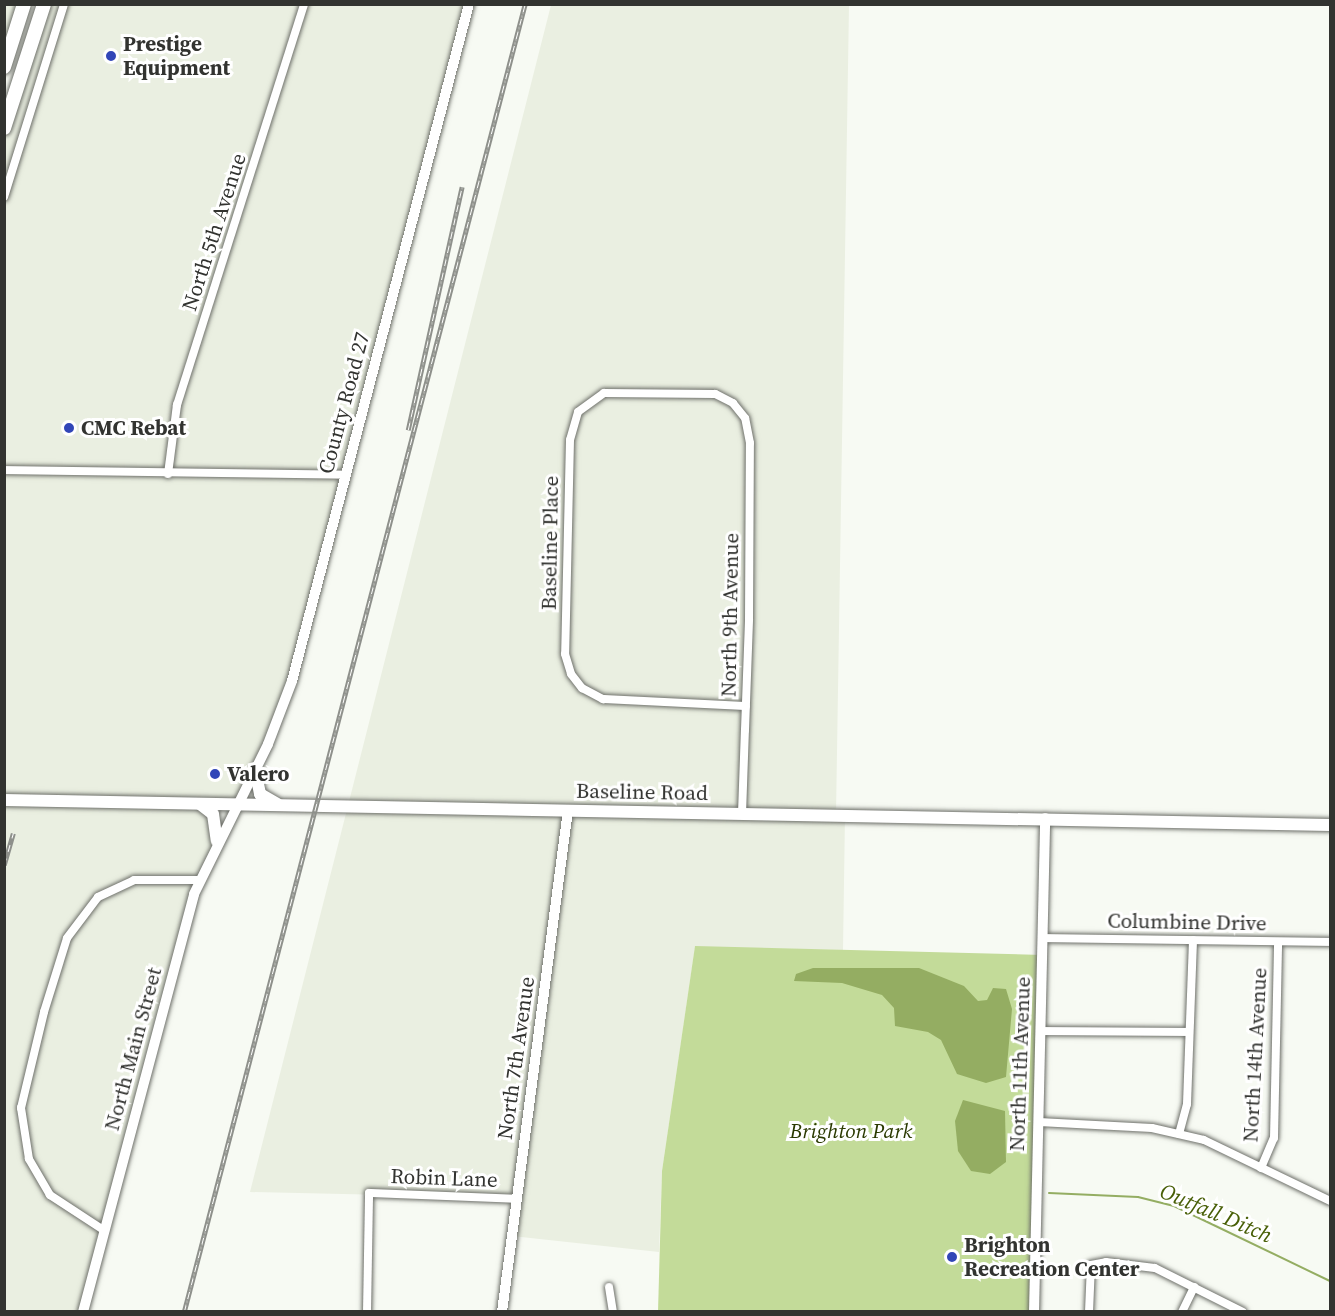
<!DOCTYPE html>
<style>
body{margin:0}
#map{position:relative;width:1335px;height:1316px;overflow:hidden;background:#f7faf3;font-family:"Source Serif 4",serif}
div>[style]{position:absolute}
.built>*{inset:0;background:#eaefe1}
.green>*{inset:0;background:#c3db99}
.water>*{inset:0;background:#94ad62}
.stream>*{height:2px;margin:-1px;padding:0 1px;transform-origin:1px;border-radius:1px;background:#94ad62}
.roads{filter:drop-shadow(0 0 2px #6e706a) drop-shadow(0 0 2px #6e706a)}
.minor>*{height:8px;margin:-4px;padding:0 4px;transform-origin:4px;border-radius:4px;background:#fff}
.tertiary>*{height:10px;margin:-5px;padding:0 5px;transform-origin:5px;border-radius:5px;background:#fff}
.secondary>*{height:12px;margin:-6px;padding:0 6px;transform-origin:6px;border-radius:6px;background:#fff}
.trunk>*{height:14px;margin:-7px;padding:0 7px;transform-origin:7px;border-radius:7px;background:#fff}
.rail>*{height:4.5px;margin-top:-2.25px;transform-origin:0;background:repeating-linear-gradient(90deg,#fff 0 7px,#8e908b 0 14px);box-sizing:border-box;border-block:2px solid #8e908b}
.dots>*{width:16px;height:16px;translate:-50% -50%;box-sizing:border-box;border:3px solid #fff;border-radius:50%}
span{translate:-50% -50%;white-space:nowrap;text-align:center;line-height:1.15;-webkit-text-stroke:6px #fff;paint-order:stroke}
.poi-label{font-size:21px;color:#323330;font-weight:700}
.left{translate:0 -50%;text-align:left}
.street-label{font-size:21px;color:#323330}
.park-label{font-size:21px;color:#2a3900;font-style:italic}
.water-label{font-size:22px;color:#485f07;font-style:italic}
.frame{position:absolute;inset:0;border:6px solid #323330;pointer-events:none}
</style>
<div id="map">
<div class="built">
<i style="clip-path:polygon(5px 5px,24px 5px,5px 67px)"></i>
<i style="clip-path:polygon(44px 5px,469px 5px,292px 681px,238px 804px,210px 808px,217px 841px,205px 865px,83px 1311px,4px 1311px,4px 128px)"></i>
<i style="clip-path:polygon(551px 5px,849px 5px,836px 815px,845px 815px,843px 950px,695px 947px,662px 1171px,659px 1252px,512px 1236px,517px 1198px,250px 1192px)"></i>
</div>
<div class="green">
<i style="clip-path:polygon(695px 946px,1043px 955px,1034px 1311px,658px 1312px,662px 1171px)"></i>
</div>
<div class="water">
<i style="clip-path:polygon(813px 968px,919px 968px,964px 986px,978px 1001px,987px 1000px,993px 988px,1006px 989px,1012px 1009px,1006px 1077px,986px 1083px,957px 1074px,941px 1040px,928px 1032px,895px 1026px,894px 1008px,882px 995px,842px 983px,794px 981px,796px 974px)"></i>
<i style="clip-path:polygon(963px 1100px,1005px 1111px,1006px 1162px,990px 1174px,971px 1171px,958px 1151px,955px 1121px)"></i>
</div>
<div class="stream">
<i style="left:1049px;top:1193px;width:89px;rotate:2.6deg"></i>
<i style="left:1138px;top:1197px;width:37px;rotate:14deg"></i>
<i style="left:1174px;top:1206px;width:173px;rotate:25.7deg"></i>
</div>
<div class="roads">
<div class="minor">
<i style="left:4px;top:197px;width:202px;rotate:-72.7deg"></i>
<i style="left:4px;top:470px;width:342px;rotate:0.8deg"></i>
<i style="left:168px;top:474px;width:70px;rotate:-82.6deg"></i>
<i style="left:177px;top:405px;width:421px;rotate:-72.4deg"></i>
<i style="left:742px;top:814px;width:84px;rotate:-88deg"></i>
<i style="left:745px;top:730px;width:111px;rotate:-87.9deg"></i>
<i style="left:749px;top:619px;width:176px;rotate:-89.7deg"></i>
<i style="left:750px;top:443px;width:25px;rotate:-101deg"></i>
<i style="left:745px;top:418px;width:19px;rotate:-129deg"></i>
<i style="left:733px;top:403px;width:20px;rotate:-153deg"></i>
<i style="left:715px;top:394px;width:111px;rotate:-179.5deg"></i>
<i style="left:604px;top:393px;width:32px;rotate:144deg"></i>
<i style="left:578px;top:412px;width:29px;rotate:106deg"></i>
<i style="left:570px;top:440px;width:214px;rotate:91.3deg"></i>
<i style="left:565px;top:654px;width:21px;rotate:73deg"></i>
<i style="left:571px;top:674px;width:18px;rotate:52deg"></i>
<i style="left:582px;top:688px;width:24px;rotate:28deg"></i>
<i style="left:603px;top:699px;width:143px;rotate:2.8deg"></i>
<i style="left:1043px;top:938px;width:287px;rotate:0.8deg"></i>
<i style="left:1040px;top:1031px;width:149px;rotate:0.4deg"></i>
<i style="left:1039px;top:1122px;width:113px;rotate:3deg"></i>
<i style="left:1152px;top:1128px;width:53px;rotate:13deg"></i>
<i style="left:1204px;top:1140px;width:140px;rotate:25.8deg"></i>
<i style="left:1179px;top:1134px;width:31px;rotate:-75deg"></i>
<i style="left:1187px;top:1104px;width:164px;rotate:-87.9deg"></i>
<i style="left:1261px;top:1168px;width:33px;rotate:-67deg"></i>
<i style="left:1274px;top:1138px;width:196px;rotate:-88.8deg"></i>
<i style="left:105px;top:1231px;width:66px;rotate:-146.8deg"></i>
<i style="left:50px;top:1195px;width:42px;rotate:-120.3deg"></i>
<i style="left:29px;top:1159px;width:52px;rotate:-98.9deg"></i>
<i style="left:21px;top:1108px;width:99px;rotate:-76.5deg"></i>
<i style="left:44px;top:1012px;width:77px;rotate:-72.7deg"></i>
<i style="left:67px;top:938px;width:51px;rotate:-52.9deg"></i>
<i style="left:98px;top:897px;width:40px;rotate:-25deg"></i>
<i style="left:134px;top:880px;width:66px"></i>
<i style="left:609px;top:1287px;width:25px;rotate:81deg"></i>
<i style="left:367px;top:1312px;width:119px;rotate:-89deg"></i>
<i style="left:369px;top:1193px;width:148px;rotate:2.3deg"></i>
<i style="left:1089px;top:1312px;width:47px;rotate:-87.6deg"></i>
<i style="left:1091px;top:1265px;width:15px;rotate:-11deg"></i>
<i style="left:1106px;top:1262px;width:49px;rotate:7deg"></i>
<i style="left:1155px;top:1268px;width:98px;rotate:26.6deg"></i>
<i style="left:1182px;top:1312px;width:28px;rotate:-64deg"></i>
</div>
<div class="tertiary">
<i style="left:83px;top:1312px;width:432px;rotate:-75.1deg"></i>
<i style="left:194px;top:894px;width:167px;rotate:-63.7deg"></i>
<i style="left:268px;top:744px;width:67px;rotate:-69.1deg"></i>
<i style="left:292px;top:681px;width:700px;rotate:-75.35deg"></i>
<i style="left:502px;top:1312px;width:506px;rotate:-82.51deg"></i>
<i style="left:1034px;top:1312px;width:494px;rotate:-88.7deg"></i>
</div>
<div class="secondary">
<i style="left:255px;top:770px;width:25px;rotate:78deg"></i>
<i style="left:260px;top:794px;width:20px;rotate:30deg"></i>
<i style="left:4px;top:800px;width:1326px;rotate:1.08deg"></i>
<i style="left:200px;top:804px;width:16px;rotate:38deg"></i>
<i style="left:213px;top:814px;width:27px;rotate:82deg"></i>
</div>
<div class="trunk">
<i style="left:4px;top:67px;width:66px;rotate:-72.4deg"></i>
<i style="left:4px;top:128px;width:130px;rotate:-72.1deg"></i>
</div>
</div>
<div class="rail">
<i style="left:408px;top:430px;width:249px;rotate:-77.5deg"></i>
<i style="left:4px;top:865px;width:33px;rotate:-74deg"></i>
<i style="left:184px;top:1312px;width:1352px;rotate:-75.39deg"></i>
</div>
<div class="dots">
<i style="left:111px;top:56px;background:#3146b7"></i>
<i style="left:69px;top:428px;background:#3146b7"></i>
<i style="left:215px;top:774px;background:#3146b7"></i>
<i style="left:952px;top:1257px;background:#3146b7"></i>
</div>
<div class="poi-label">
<span class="left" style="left:123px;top:56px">Prestige<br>Equipment</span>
<span class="left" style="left:81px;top:428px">CMC Rebat</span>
<span class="left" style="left:227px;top:774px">Valero</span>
<span class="left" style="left:964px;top:1257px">Brighton<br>Recreation Center</span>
</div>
<div class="street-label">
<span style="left:214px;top:232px;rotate:-72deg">North 5th Avenue</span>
<span style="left:344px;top:403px;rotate:-75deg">County Road 27</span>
<span style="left:550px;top:543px;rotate:-89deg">Baseline Place</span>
<span style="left:730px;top:615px;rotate:-89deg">North 9th Avenue</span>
<span style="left:642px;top:792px;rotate:1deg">Baseline Road</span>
<span style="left:1187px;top:922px;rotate:1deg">Columbine Drive</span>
<span style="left:133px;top:1049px;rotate:-75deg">North Main Street</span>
<span style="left:1255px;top:1055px;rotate:-87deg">North 14th Avenue</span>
<span style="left:516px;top:1058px;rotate:-82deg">North 7th Avenue</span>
<span style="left:1020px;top:1064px;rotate:-88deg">North 11th Avenue</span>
<span style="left:444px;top:1178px;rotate:2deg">Robin Lane</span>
</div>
<div class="park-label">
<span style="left:851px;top:1131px">Brighton Park</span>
</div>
<div class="water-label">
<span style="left:1216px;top:1213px;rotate:23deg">Outfall Ditch</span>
</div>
<div class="frame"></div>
</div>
